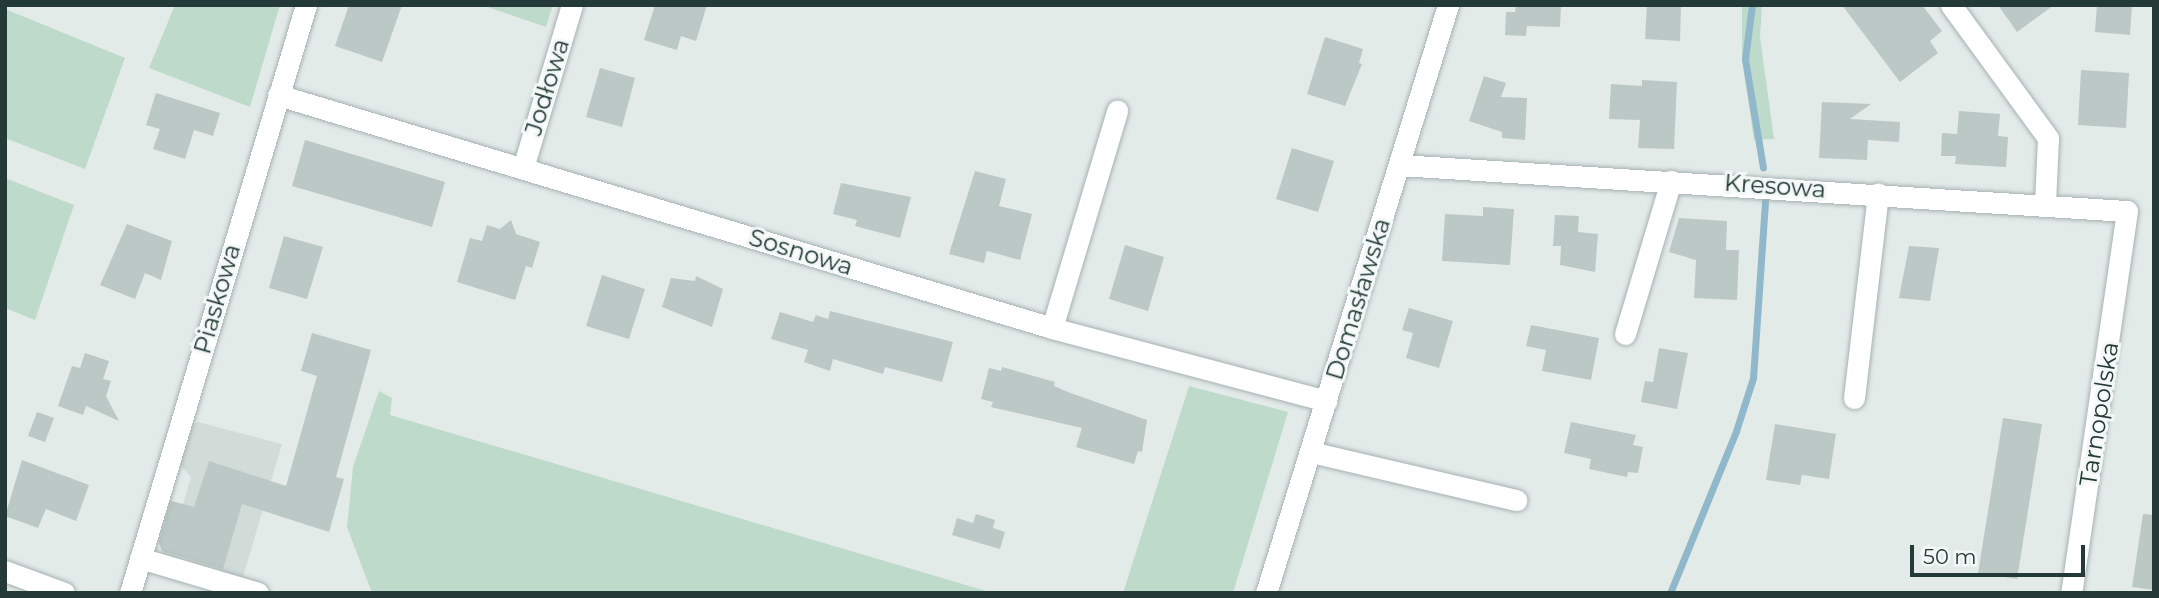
<!DOCTYPE html>
<meta charset="utf-8">
<style>
body{margin:0}
#map{position:relative;width:2159px;height:598px;overflow:hidden;background:#e3ebe9;font-family:Montserrat,sans-serif}
div>[style]{position:absolute}
.built>*{inset:0;background:#d1dbd8}
.green>*{inset:0;background:#bedaca}
.stream>*{height:7px;margin:-3.5px;padding:0 3.5px;transform-origin:3.5px;border-radius:3.5px;background:#90b8ca}
.building>*{inset:0;background:#bbc8c5}
.roads{filter:drop-shadow(0 0 2px #a6b2b0) drop-shadow(0 0 2px #a6b2b0)}
.minor>*{height:21px;margin:-10.5px;padding:0 10.5px;transform-origin:10.5px;border-radius:10.5px;background:#fff}
span{translate:-50% -50%;white-space:nowrap;text-align:center;line-height:1.15;-webkit-text-stroke:6px #f3f8f6;paint-order:stroke}
.street-label{font-size:24px;color:#243a38}
.frame{position:absolute;inset:0;border:7px solid #243a38;pointer-events:none}
.scale{position:absolute;left:1910px;top:545px;width:175px;height:32px;box-sizing:border-box;border:4px solid #243a38;border-top:0;padding-left:9px;font-size:21px;line-height:24px;white-space:nowrap;color:#243a38;-webkit-text-stroke:5px #f3f8f6;paint-order:stroke}
</style>
<div id="map">
<div class="built">
<i style="clip-path:polygon(198px 422px,282px 444px,243px 577px,163px 554px,157px 538px,167px 500px,183px 504px,191px 477px,180px 465px,191px 426px)"></i>
</div>
<div class="green">
<i style="clip-path:polygon(175px 5px,280px 5px,250px 107px,149px 68px)"></i>
<i style="clip-path:polygon(482px 5px,553px 5px,546px 27px)"></i>
<i style="clip-path:polygon(1742px 5px,1762px 5px,1760px 37px,1774px 139px,1754px 140px,1742px 59px)"></i>
<i style="clip-path:polygon(5px 9px,125px 58px,85px 169px,5px 138px)"></i>
<i style="clip-path:polygon(5px 178px,74px 205px,35px 320px,5px 308px)"></i>
<i style="clip-path:polygon(1189px 386px,1288px 412px,1233px 593px,1123px 593px)"></i>
<i style="clip-path:polygon(379px 391px,392px 398px,390px 415px,993px 593px,372px 593px,347px 527px,353px 467px)"></i>
</div>
<div class="stream">
<i style="left:1752px;top:5px;width:54px;rotate:97.4deg"></i>
<i style="left:1745px;top:59px;width:110px;rotate:80.6deg"></i>
<i style="left:1670px;top:593px;width:175px;rotate:-67.8deg"></i>
<i style="left:1736px;top:431px;width:56px;rotate:-72.2deg"></i>
<i style="left:1753px;top:378px;width:178px;rotate:-86.1deg"></i>
</div>
<div class="building">
<i style="clip-path:polygon(349px 5px,402px 5px,382px 62px,335px 46px)"></i>
<i style="clip-path:polygon(655px 5px,707px 5px,696px 41px,681px 36px,677px 50px,644px 40px)"></i>
<i style="clip-path:polygon(1516px 5px,1561px 5px,1560px 27px,1527px 26px,1526px 36px,1505px 35px,1506px 12px,1515px 12px)"></i>
<i style="clip-path:polygon(1647px 5px,1681px 5px,1680px 41px,1645px 39px)"></i>
<i style="clip-path:polygon(1842px 5px,1922px 5px,1942px 31px,1930px 41px,1938px 53px,1900px 82px)"></i>
<i style="clip-path:polygon(1998px 5px,2054px 5px,2017px 32px)"></i>
<i style="clip-path:polygon(2097px 5px,2132px 5px,2130px 35px,2095px 32px)"></i>
<i style="clip-path:polygon(1325px 37px,1363px 49px,1359px 63px,1362px 64px,1345px 106px,1307px 94px)"></i>
<i style="clip-path:polygon(600px 68px,635px 78px,622px 127px,586px 117px)"></i>
<i style="clip-path:polygon(2081px 70px,2129px 73px,2126px 128px,2078px 125px)"></i>
<i style="clip-path:polygon(1484px 76px,1506px 83px,1501px 97px,1527px 98px,1525px 140px,1502px 138px,1502px 132px,1469px 121px)"></i>
<i style="clip-path:polygon(1642px 80px,1677px 82px,1674px 149px,1638px 148px,1640px 120px,1609px 119px,1611px 84px,1642px 86px)"></i>
<i style="clip-path:polygon(156px 93px,220px 113px,213px 136px,194px 130px,185px 159px,153px 149px,160px 129px,146px 125px)"></i>
<i style="clip-path:polygon(1822px 102px,1871px 104px,1850px 119px,1900px 122px,1899px 142px,1868px 140px,1867px 160px,1819px 158px)"></i>
<i style="clip-path:polygon(1959px 111px,2000px 114px,1998px 136px,2008px 137px,2006px 167px,1955px 164px,1956px 156px,1941px 156px,1942px 133px,1957px 134px)"></i>
<i style="clip-path:polygon(305px 140px,445px 182px,432px 227px,292px 186px)"></i>
<i style="clip-path:polygon(1292px 148px,1334px 161px,1318px 212px,1276px 199px)"></i>
<i style="clip-path:polygon(975px 171px,1006px 179px,999px 206px,1032px 214px,1020px 260px,987px 251px,984px 263px,949px 254px)"></i>
<i style="clip-path:polygon(841px 183px,911px 197px,900px 238px,855px 226px,857px 220px,833px 214px)"></i>
<i style="clip-path:polygon(1483px 207px,1514px 209px,1510px 265px,1442px 261px,1445px 214px,1483px 216px)"></i>
<i style="clip-path:polygon(1555px 215px,1579px 216px,1578px 232px,1598px 234px,1595px 272px,1560px 265px,1561px 246px,1553px 246px)"></i>
<i style="clip-path:polygon(1679px 218px,1727px 221px,1726px 250px,1739px 250px,1737px 300px,1694px 298px,1696px 260px,1669px 252px)"></i>
<i style="clip-path:polygon(511px 220px,516px 234px,540px 242px,532px 268px,526px 266px,515px 300px,457px 282px,470px 238px,482px 241px,487px 225px,500px 229px)"></i>
<i style="clip-path:polygon(127px 224px,172px 241px,161px 280px,145px 273px,135px 299px,100px 285px)"></i>
<i style="clip-path:polygon(284px 236px,323px 247px,307px 299px,269px 288px)"></i>
<i style="clip-path:polygon(1125px 245px,1164px 257px,1148px 311px,1109px 299px)"></i>
<i style="clip-path:polygon(1909px 246px,1939px 248px,1930px 301px,1899px 298px)"></i>
<i style="clip-path:polygon(602px 275px,645px 289px,629px 339px,586px 326px)"></i>
<i style="clip-path:polygon(696px 276px,723px 289px,712px 327px,662px 307px,671px 278px,695px 281px)"></i>
<i style="clip-path:polygon(1409px 308px,1453px 321px,1439px 368px,1406px 358px,1413px 333px,1402px 330px)"></i>
<i style="clip-path:polygon(830px 311px,953px 342px,942px 382px,885px 367px,883px 374px,833px 359px,830px 371px,804px 362px,808px 350px,771px 339px,780px 312px,813px 322px,816px 315px,828px 319px)"></i>
<i style="clip-path:polygon(1531px 325px,1599px 338px,1591px 380px,1542px 371px,1546px 350px,1526px 346px)"></i>
<i style="clip-path:polygon(312px 333px,371px 350px,336px 477px,344px 479px,329px 532px,242px 504px,223px 569px,162px 551px,159px 543px,171px 501px,194px 507px,209px 461px,286px 486px,317px 376px,301px 371px)"></i>
<i style="clip-path:polygon(1659px 348px,1688px 353px,1677px 409px,1641px 402px,1645px 381px,1653px 382px)"></i>
<i style="clip-path:polygon(85px 353px,109px 361px,103px 379px,111px 381px,106px 396px,119px 421px,86px 406px,83px 415px,58px 406px,72px 366px,80px 368px)"></i>
<i style="clip-path:polygon(1002px 367px,1055px 382px,1054px 386px,1068px 392px,1147px 420px,1142px 452px,1138px 451px,1134px 464px,1076px 447px,1082px 428px,991px 407px,993px 402px,981px 399px,989px 368px,1001px 371px)"></i>
<i style="clip-path:polygon(37px 412px,54px 418px,45px 442px,28px 436px)"></i>
<i style="clip-path:polygon(2003px 418px,2042px 424px,2017px 579px,1978px 573px)"></i>
<i style="clip-path:polygon(1571px 422px,1636px 435px,1633px 445px,1643px 447px,1638px 473px,1628px 472px,1627px 477px,1589px 469px,1591px 459px,1564px 453px)"></i>
<i style="clip-path:polygon(1775px 424px,1836px 434px,1829px 479px,1802px 475px,1800px 485px,1766px 480px)"></i>
<i style="clip-path:polygon(22px 460px,89px 485px,76px 521px,46px 509px,38px 528px,5px 516px)"></i>
<i style="clip-path:polygon(976px 514px,995px 520px,993px 528px,1005px 532px,1000px 549px,952px 535px,957px 518px,973px 523px)"></i>
<i style="clip-path:polygon(2143px 514px,2154px 515px,2154px 590px,2132px 587px)"></i>
</div>
<div class="roads">
<div class="minor">
<i style="left:1951px;top:5px;width:165px;rotate:53.9deg"></i>
<i style="left:2048px;top:138px;width:66px;rotate:92.6deg"></i>
<i style="left:278px;top:95px;width:808px;rotate:16.75deg"></i>
<i style="left:1052px;top:328px;width:284px;rotate:14.9deg"></i>
<i style="left:1399px;top:165px;width:729px;rotate:3.62deg"></i>
<i style="left:2127px;top:211px;width:386px;rotate:98.3deg"></i>
<i style="left:523px;top:168px;width:170px;rotate:-73.3deg"></i>
<i style="left:1052px;top:328px;width:227px;rotate:-73.3deg"></i>
<i style="left:1625px;top:334px;width:160px;rotate:-73.3deg"></i>
<i style="left:1854px;top:398px;width:206px;rotate:-83.3deg"></i>
<i style="left:1311px;top:452px;width:211px;rotate:13.2deg"></i>
<i style="left:140px;top:558px;width:123px;rotate:16.5deg"></i>
<i style="left:5px;top:571px;width:63px;rotate:20.4deg"></i>
<i style="left:130px;top:593px;width:614px;rotate:-73.34deg"></i>
<i style="left:1266px;top:593px;width:616px;rotate:-72.8deg"></i>
</div>
</div>
<div class="street-label">
<span style="left:547px;top:87px;rotate:-73deg">Jodłowa</span>
<span style="left:1775px;top:186px;rotate:4deg">Kresowa</span>
<span style="left:801px;top:252px;rotate:17deg">Sosnowa</span>
<span style="left:217px;top:299px;rotate:-74deg">Piaskowa</span>
<span style="left:1358px;top:299px;rotate:-73deg">Domasławska</span>
<span style="left:2099px;top:414px;rotate:-81deg">Tarnopolska</span>
</div>
<div class="frame"></div>
<div class="scale">50 m</div>
</div>
